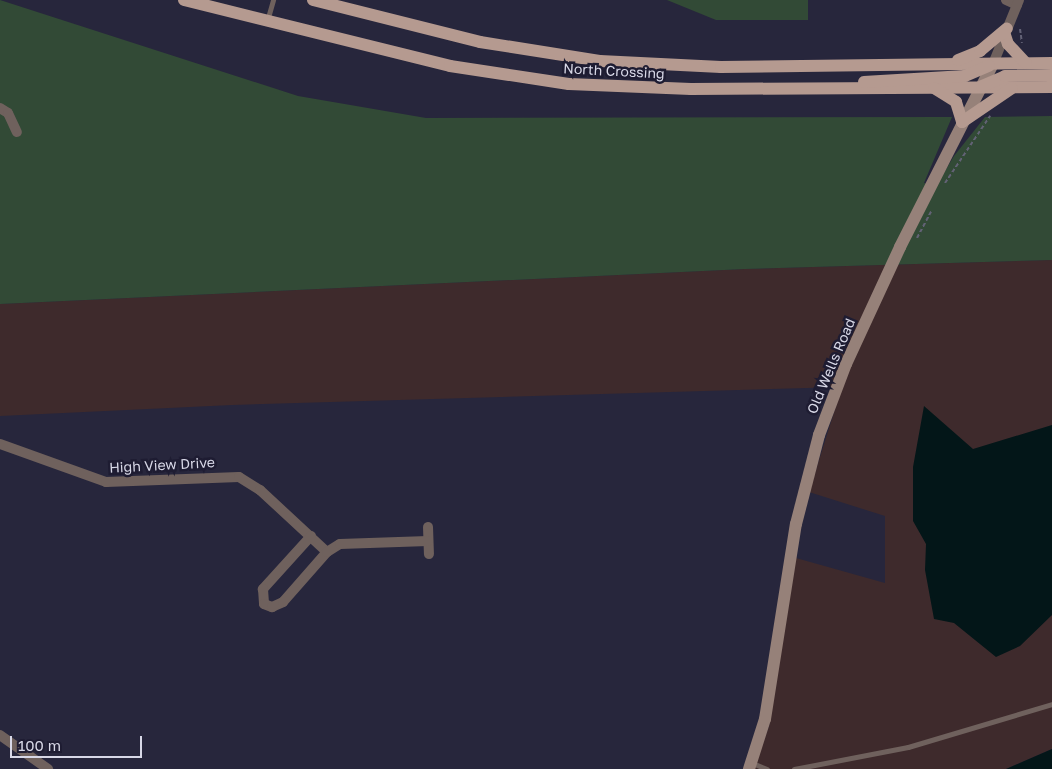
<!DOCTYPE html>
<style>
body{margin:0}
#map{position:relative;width:1052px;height:769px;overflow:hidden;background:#27263c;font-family:"Golos Text",sans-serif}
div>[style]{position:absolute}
.industrial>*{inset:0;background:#3e2a2c}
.green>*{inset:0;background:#324a36}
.water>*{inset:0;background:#031618}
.path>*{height:2px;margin-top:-1px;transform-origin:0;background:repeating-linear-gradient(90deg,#636276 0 4px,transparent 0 6.5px)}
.lane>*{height:5px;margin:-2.5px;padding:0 2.5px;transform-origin:2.5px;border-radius:2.5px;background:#6f615d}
.street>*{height:10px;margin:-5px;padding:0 5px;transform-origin:5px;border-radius:5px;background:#6f615d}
.secondary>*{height:12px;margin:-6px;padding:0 6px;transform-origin:6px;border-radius:6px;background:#968179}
.primary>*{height:12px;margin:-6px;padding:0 6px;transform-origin:6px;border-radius:6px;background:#b59a90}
span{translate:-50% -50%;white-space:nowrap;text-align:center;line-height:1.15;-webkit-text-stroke:5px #1e1c32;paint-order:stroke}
.street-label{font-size:14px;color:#d8d8e7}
.scale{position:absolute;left:10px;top:736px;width:132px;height:22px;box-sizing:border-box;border:2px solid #d8d8e7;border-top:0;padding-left:6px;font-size:15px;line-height:18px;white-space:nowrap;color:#d8d8e7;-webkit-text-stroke:4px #1e1c32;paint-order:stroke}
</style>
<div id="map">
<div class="industrial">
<i style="clip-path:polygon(1052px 260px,1052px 749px,1006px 769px,754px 769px,769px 726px,796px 558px,885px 583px,885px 516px,809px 492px,842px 387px,232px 405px,0 416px,0 304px,745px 269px)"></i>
</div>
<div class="green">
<i style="clip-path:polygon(0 0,298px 96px,426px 118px,952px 117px,924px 183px,936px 186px,954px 156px,985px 117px,1052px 116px,1052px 260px,745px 269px,0 304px)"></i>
<i style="clip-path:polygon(667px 0,808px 0,808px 20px,716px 20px)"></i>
</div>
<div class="water">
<i style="clip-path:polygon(924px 406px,973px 449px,1052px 425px,1052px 615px,1020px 646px,996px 657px,954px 623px,934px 619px,925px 570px,926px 544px,913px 521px,913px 467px)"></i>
<i style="clip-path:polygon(1052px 749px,1052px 769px,1006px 769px)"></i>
</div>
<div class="path">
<i style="left:1020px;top:29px;width:14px;rotate:82deg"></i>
<i style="left:945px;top:183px;width:81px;rotate:-56.1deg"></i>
<i style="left:917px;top:238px;width:30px;rotate:-62deg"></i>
</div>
<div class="lane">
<i style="left:267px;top:21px;width:22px;rotate:-74deg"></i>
<i style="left:752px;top:763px;width:16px;rotate:22deg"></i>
<i style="left:794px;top:769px;width:116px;rotate:-10.9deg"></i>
<i style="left:908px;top:747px;width:150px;rotate:-16.6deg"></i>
</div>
<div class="street">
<i style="left:1006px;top:0;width:12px;rotate:24deg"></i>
<i style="left:993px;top:64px;width:69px;rotate:-67.9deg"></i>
<i style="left:0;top:108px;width:9px;rotate:32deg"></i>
<i style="left:8px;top:113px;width:21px;rotate:65deg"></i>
<i style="left:0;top:444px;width:113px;rotate:19.7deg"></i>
<i style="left:106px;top:482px;width:133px;rotate:-2.2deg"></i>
<i style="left:239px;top:477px;width:25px;rotate:32deg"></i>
<i style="left:260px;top:490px;width:91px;rotate:42.8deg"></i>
<i style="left:428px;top:527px;width:27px;rotate:88deg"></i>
<i style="left:311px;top:536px;width:72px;rotate:132.2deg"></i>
<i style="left:263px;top:589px;width:15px;rotate:86deg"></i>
<i style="left:264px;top:604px;width:9px;rotate:21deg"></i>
<i style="left:272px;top:607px;width:12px;rotate:-24deg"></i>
<i style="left:283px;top:602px;width:67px;rotate:-48.7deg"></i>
<i style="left:327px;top:552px;width:15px;rotate:-32deg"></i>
<i style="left:340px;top:544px;width:88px;rotate:-2deg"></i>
<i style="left:0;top:735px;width:59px;rotate:35.3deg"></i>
</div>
<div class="secondary">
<i style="left:749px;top:769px;width:52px;rotate:-72.3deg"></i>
<i style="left:765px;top:719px;width:197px;rotate:-81deg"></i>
<i style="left:796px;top:524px;width:92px;rotate:-75.5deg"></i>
<i style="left:819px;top:435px;width:76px;rotate:-69.2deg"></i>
<i style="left:846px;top:364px;width:129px;rotate:-65.2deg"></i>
<i style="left:900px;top:247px;width:205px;rotate:-63.1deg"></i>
</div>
<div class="primary">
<i style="left:184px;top:0;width:274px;rotate:13.9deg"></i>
<i style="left:450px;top:66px;width:120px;rotate:8.6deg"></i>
<i style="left:569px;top:84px;width:122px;rotate:2.3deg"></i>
<i style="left:691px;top:89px;width:361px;rotate:-0.3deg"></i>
<i style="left:313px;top:0;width:172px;rotate:14.1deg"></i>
<i style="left:480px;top:42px;width:121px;rotate:9deg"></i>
<i style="left:600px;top:61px;width:121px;rotate:2.8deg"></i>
<i style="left:721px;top:67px;width:331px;rotate:-0.7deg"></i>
<i style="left:1005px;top:35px;width:9px;rotate:72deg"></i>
<i style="left:1008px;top:44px;width:26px;rotate:47deg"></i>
<i style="left:958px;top:60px;width:24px;rotate:-22deg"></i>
<i style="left:980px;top:51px;width:35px;rotate:-40deg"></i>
<i style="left:864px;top:82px;width:101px;rotate:-3.4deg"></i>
<i style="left:965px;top:76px;width:26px;rotate:-23deg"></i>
<i style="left:982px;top:86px;width:25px;rotate:-23deg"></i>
<i style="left:1005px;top:76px;width:47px;rotate:-1.2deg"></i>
<i style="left:934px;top:88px;width:26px;rotate:32deg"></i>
<i style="left:956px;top:102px;width:21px;rotate:73deg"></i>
<i style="left:962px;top:122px;width:60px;rotate:-34.2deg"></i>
</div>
<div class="street-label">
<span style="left:614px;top:71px;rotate:3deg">North Crossing</span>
<span style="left:831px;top:366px;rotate:-67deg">Old Wells Road</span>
<span style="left:162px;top:465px;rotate:-3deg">High View Drive</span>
</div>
<div class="scale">100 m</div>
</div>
